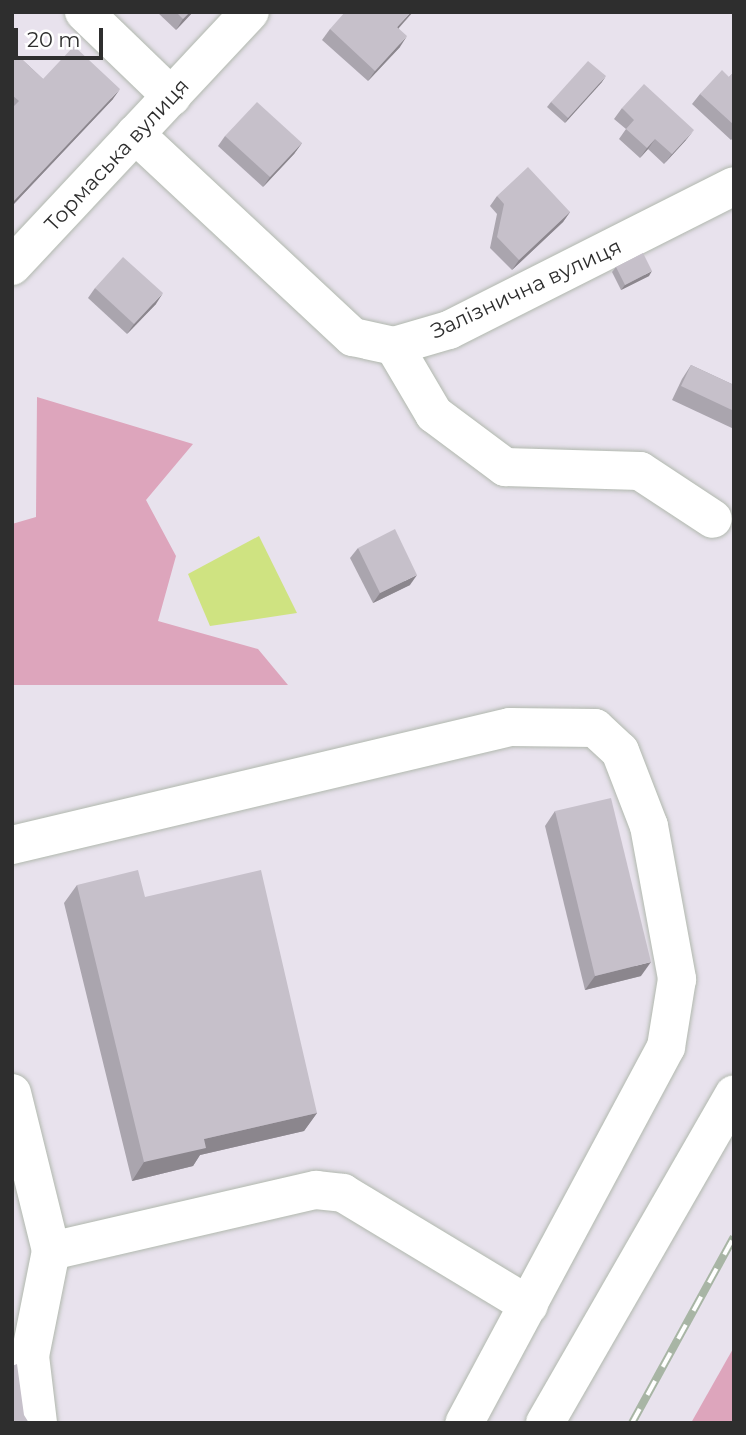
<!DOCTYPE html>
<meta charset="utf-8">
<style>
body{margin:0}
#map{position:relative;width:746px;height:1435px;overflow:hidden;background:#e8e2ed;font-family:Montserrat,sans-serif}
div>[style]{position:absolute}
.green>*{inset:0;background:#dda5bc}
.water>*{inset:0;background:#cfe381}
.roads{filter:drop-shadow(0 0 2px #b1b8ae) drop-shadow(0 0 2px #b1b8ae)}
.minor>*{height:38px;margin:-19px;padding:0 19px;transform-origin:19px;border-radius:19px;background:#fff}
.rail>*{height:8px;margin-top:-4px;transform-origin:0;background:repeating-linear-gradient(90deg,#fff 0 16px,#a8b5a5 0 32px);box-sizing:border-box;border-block:2px solid #a8b5a5}
.wall>*{inset:0;background:#aaa5ae}
.shaded-wall>*{inset:0;background:#8b868d}
.building>*{inset:0;background:#c6c0ca}
span{translate:-50% -50%;white-space:nowrap;text-align:center;line-height:1.15;-webkit-text-stroke:5px #fff;paint-order:stroke}
.street-label{font-size:21px;color:#2e2e2e}
.frame{position:absolute;inset:0;border:14px solid #2e2e2e;pointer-events:none}
.scale{position:absolute;left:14px;top:28px;width:89px;height:32px;box-sizing:border-box;border:4px solid #2e2e2e;border-top:0;padding-left:9px;font-size:21px;line-height:24px;white-space:nowrap;color:#2e2e2e;-webkit-text-stroke:5px #fff;paint-order:stroke}
</style>
<div id="map">
<div class="green">
<i style="clip-path:polygon(37px 397px,193px 444px,146px 500px,176px 556px,158px 621px,258px 649px,288px 685px,12px 685px,12px 524px,36px 517px)"></i>
<i style="clip-path:polygon(734px 1347px,734px 1423px,691px 1423px)"></i>
</div>
<div class="water">
<i style="clip-path:polygon(259px 536px,297px 613px,210px 626px,188px 574px)"></i>
</div>
<div class="roads">
<div class="minor">
<i style="left:84px;top:12px;width:122px;rotate:44deg"></i>
<i style="left:135px;top:134px;width:298px;rotate:43deg"></i>
<i style="left:353px;top:337px;width:42px;rotate:12.4deg"></i>
<i style="left:394px;top:346px;width:57px;rotate:-16.2deg"></i>
<i style="left:449px;top:330px;width:319px;rotate:-26.8deg"></i>
<i style="left:12px;top:266px;width:348px;rotate:-46.9deg"></i>
<i style="left:394px;top:346px;width:79px;rotate:59.5deg"></i>
<i style="left:434px;top:414px;width:89px;rotate:36.7deg"></i>
<i style="left:505px;top:467px;width:135px;rotate:1.7deg"></i>
<i style="left:640px;top:471px;width:87px;rotate:33.3deg"></i>
<i style="left:12px;top:845px;width:512px;rotate:-13.33deg"></i>
<i style="left:510px;top:727px;width:85px;rotate:0.7deg"></i>
<i style="left:595px;top:728px;width:34px;rotate:43deg"></i>
<i style="left:620px;top:751px;width:80px;rotate:68.9deg"></i>
<i style="left:649px;top:826px;width:156px;rotate:79.6deg"></i>
<i style="left:677px;top:979px;width:69px;rotate:99.2deg"></i>
<i style="left:666px;top:1047px;width:427px;rotate:118.2deg"></i>
<i style="left:12px;top:1093px;width:163px;rotate:76.1deg"></i>
<i style="left:38px;top:1423px;width:67px;rotate:-96.8deg"></i>
<i style="left:30px;top:1356px;width:107px;rotate:-78.7deg"></i>
<i style="left:51px;top:1251px;width:272px;rotate:-13deg"></i>
<i style="left:316px;top:1190px;width:27px;rotate:6deg"></i>
<i style="left:343px;top:1193px;width:217px;rotate:31.1deg"></i>
<i style="left:545px;top:1423px;width:379px;rotate:-60.1deg"></i>
</div>
</div>
<div class="rail">
<i style="left:632px;top:1423px;width:212px;rotate:-61.3deg"></i>
</div>
<div class="wall">
<i style="clip-path:polygon(157px 12px,193px 12px,176px 30px)"></i>
<i style="clip-path:polygon(399px 28px,400px 47px,368px 81px,322px 40px,330px 29px)"></i>
<i style="clip-path:polygon(12px 50px,43px 79px,113px 99px,12px 206px)"></i>
<i style="clip-path:polygon(734px 72px,734px 137px,731px 140px,692px 104px,700px 94px,729px 77px)"></i>
<i style="clip-path:polygon(602px 82px,565px 123px,547px 107px,551px 102px)"></i>
<i style="clip-path:polygon(622px 108px,686px 140px,664px 164px,648px 149px,640px 158px,619px 139px,626px 129px,614px 119px)"></i>
<i style="clip-path:polygon(225px 136px,302px 143px,294px 154px,263px 187px,218px 146px)"></i>
<i style="clip-path:polygon(497px 196px,570px 212px,563px 222px,512px 270px,490px 248px,497px 214px,490px 206px)"></i>
<i style="clip-path:polygon(616px 267px,649px 276px,621px 290px,612px 272px)"></i>
<i style="clip-path:polygon(95px 288px,156px 304px,127px 334px,88px 298px)"></i>
<i style="clip-path:polygon(691px 365px,734px 385px,734px 429px,672px 400px,682px 379px)"></i>
<i style="clip-path:polygon(358px 548px,410px 585px,373px 603px,350px 558px)"></i>
<i style="clip-path:polygon(555px 811px,641px 976px,585px 990px,545px 826px)"></i>
<i style="clip-path:polygon(77px 885px,145px 897px,317px 1113px,304px 1131px,200px 1155px,193px 1166px,132px 1181px,64px 903px)"></i>
</div>
<div class="shaded-wall">
<i style="clip-path:polygon(190px 12px,193px 12px,176px 30px,183px 19px)"></i>
<i style="clip-path:polygon(411px 12px,413px 12px,390px 38px,397px 27px)"></i>
<i style="clip-path:polygon(407px 36px,400px 47px,368px 81px,375px 71px)"></i>
<i style="clip-path:polygon(606px 76px,602px 82px,565px 123px,568px 118px)"></i>
<i style="clip-path:polygon(120px 89px,113px 99px,12px 206px,12px 203px)"></i>
<i style="clip-path:polygon(694px 130px,686px 140px,664px 164px,672px 154px)"></i>
<i style="clip-path:polygon(655px 139px,648px 149px,640px 158px,647px 148px)"></i>
<i style="clip-path:polygon(302px 143px,294px 154px,263px 187px,270px 177px)"></i>
<i style="clip-path:polygon(570px 212px,563px 222px,512px 270px,519px 260px)"></i>
<i style="clip-path:polygon(652px 271px,649px 276px,621px 290px,625px 285px)"></i>
<i style="clip-path:polygon(163px 293px,156px 304px,127px 334px,134px 324px)"></i>
<i style="clip-path:polygon(417px 575px,410px 585px,373px 603px,380px 593px)"></i>
<i style="clip-path:polygon(651px 962px,641px 976px,585px 990px,595px 976px)"></i>
<i style="clip-path:polygon(317px 1113px,304px 1131px,200px 1155px,193px 1166px,132px 1181px,144px 1162px,204px 1139px)"></i>
</div>
<div class="building">
<i style="clip-path:polygon(176px 12px,190px 12px,183px 19px)"></i>
<i style="clip-path:polygon(345px 12px,411px 12px,397px 27px,407px 36px,375px 71px,330px 29px)"></i>
<i style="clip-path:polygon(74px 46px,120px 89px,12px 203px,12px 108px,19px 101px,12px 95px,12px 50px,43px 79px)"></i>
<i style="clip-path:polygon(588px 61px,606px 76px,568px 118px,551px 102px)"></i>
<i style="clip-path:polygon(722px 70px,729px 77px,734px 72px,734px 125px,700px 94px)"></i>
<i style="clip-path:polygon(644px 84px,694px 130px,672px 154px,655px 139px,647px 148px,626px 129px,634px 120px,622px 108px)"></i>
<i style="clip-path:polygon(257px 102px,302px 143px,270px 177px,225px 136px)"></i>
<i style="clip-path:polygon(528px 167px,570px 212px,519px 260px,497px 237px,504px 204px,497px 196px)"></i>
<i style="clip-path:polygon(643px 253px,652px 271px,625px 285px,616px 267px)"></i>
<i style="clip-path:polygon(123px 257px,163px 293px,134px 324px,95px 288px)"></i>
<i style="clip-path:polygon(691px 365px,734px 385px,734px 411px,681px 386px)"></i>
<i style="clip-path:polygon(395px 529px,417px 575px,380px 593px,358px 548px)"></i>
<i style="clip-path:polygon(611px 798px,651px 962px,595px 976px,555px 811px)"></i>
<i style="clip-path:polygon(138px 870px,145px 897px,261px 870px,317px 1113px,204px 1139px,206px 1148px,144px 1162px,77px 885px)"></i>
<i style="clip-path:polygon(17px 1364px,24px 1415px,29px 1423px,12px 1423px,12px 1366px)"></i>
</div>
<div class="street-label">
<span style="left:117px;top:155px;rotate:-47deg">Тормаська вулиця</span>
<span style="left:526px;top:289px;rotate:-25deg">Залізнична вулиця</span>
</div>
<div class="frame"></div>
<div class="scale">20 m</div>
</div>
